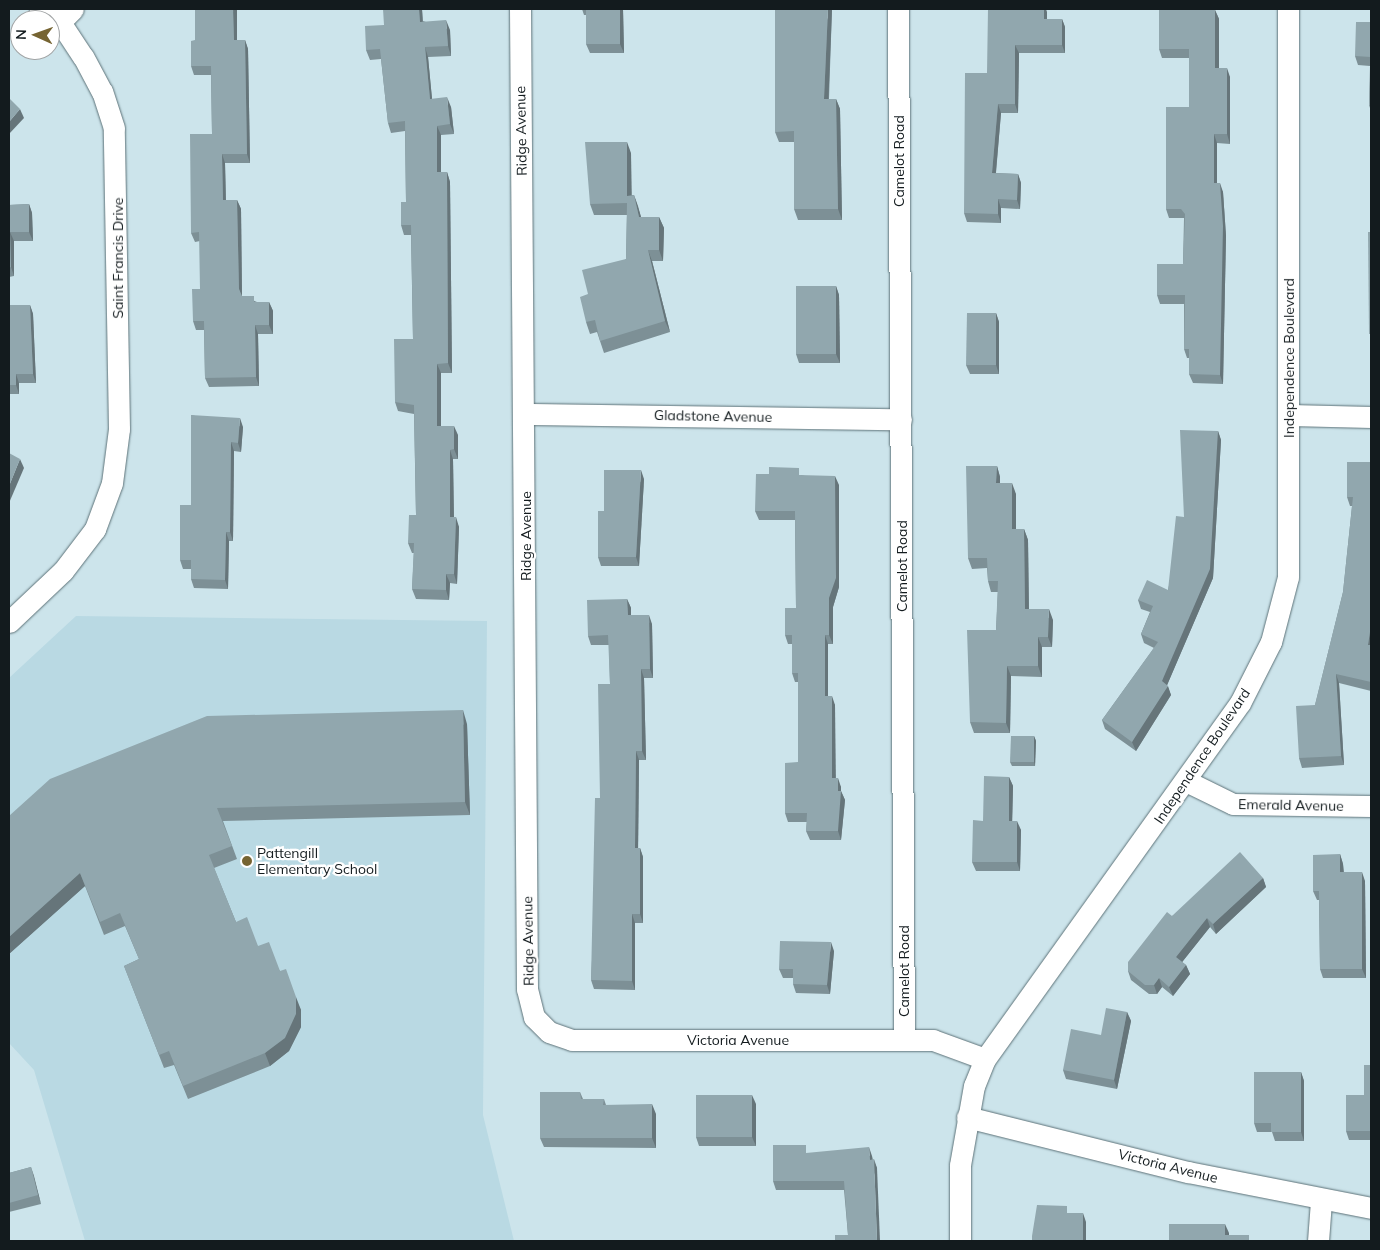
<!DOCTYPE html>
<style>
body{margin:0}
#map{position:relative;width:1380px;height:1250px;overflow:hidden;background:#cce4eb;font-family:Mulish,sans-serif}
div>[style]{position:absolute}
.built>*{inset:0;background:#b9d9e3}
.roads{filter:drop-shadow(0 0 1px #5d7278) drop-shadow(0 0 1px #5d7278)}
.minor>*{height:21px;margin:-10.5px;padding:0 10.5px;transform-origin:10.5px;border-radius:10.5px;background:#fff}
.wall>*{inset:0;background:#7d9096}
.shaded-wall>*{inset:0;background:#66757a}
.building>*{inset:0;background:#91a7ae}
.dots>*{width:14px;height:14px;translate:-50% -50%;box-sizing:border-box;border:2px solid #fff;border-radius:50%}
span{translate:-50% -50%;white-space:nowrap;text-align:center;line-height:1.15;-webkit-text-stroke:4.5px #fff;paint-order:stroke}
.street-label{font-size:14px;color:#131b1e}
.poi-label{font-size:14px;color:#131b1e}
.left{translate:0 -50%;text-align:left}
.frame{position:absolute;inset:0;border:10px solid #131b1e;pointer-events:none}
.north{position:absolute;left:10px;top:10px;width:50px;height:50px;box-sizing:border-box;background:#fff;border:1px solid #a1a4a5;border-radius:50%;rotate:272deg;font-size:14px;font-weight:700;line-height:20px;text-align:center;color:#131b1e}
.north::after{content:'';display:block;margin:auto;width:18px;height:22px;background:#766432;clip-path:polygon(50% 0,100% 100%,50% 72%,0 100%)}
</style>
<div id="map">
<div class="built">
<i style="clip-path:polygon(76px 616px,487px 621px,483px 1115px,514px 1241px,85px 1241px,34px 1070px,9px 1043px,9px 678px)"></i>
</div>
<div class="roads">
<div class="minor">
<i style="left:520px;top:9px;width:980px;rotate:89.59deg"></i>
<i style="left:527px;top:989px;width:29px;rotate:76deg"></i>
<i style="left:534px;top:1017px;width:21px;rotate:45deg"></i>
<i style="left:549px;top:1032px;width:24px;rotate:19deg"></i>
<i style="left:572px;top:1040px;width:332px"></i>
<i style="left:898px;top:9px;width:1031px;rotate:89.67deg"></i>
<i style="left:904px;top:1040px;width:29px"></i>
<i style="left:933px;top:1040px;width:55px;rotate:20.1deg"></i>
<i style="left:60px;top:22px;width:18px;rotate:-45deg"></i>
<i style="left:525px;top:414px;width:376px;rotate:0.8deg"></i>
<i style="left:1290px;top:415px;width:81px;rotate:1.4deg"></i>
<i style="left:9px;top:622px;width:74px;rotate:-43.4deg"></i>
<i style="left:63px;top:571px;width:53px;rotate:-52.7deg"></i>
<i style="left:95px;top:529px;width:49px;rotate:-69.7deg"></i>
<i style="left:112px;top:483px;width:54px;rotate:-82.6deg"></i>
<i style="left:119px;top:429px;width:301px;rotate:-91deg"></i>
<i style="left:114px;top:128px;width:38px;rotate:-108deg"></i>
<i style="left:102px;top:92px;width:40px;rotate:-118deg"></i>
<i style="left:83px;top:57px;width:42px;rotate:-123.3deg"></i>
<i style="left:60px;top:22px;width:24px;rotate:-147deg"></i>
<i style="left:1186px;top:781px;width:52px;rotate:26.1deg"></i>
<i style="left:1233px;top:804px;width:138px;rotate:0.8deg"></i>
<i style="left:967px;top:1117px;width:228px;rotate:14deg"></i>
<i style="left:1188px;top:1172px;width:187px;rotate:11.1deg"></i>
<i style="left:960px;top:1241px;width:76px;rotate:-90deg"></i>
<i style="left:960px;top:1165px;width:80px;rotate:-80deg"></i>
<i style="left:974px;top:1086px;width:29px;rotate:-68deg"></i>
<i style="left:985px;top:1059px;width:438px;rotate:-54.4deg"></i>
<i style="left:1240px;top:703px;width:68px;rotate:-63.1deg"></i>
<i style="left:1271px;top:642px;width:67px;rotate:-75.3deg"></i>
<i style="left:1288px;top:577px;width:568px;rotate:-90deg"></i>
<i style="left:1318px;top:1241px;width:40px;rotate:-85.7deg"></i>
</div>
</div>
<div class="wall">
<i style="clip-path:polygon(237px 9px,237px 40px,245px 40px,248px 49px,250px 163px,225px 163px,226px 200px,237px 200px,241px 209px,242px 296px,257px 302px,269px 302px,273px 311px,273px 334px,258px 334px,259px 386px,209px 387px,205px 378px,204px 330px,196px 330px,193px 321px,200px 289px,200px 241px,195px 242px,191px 233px,212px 134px,211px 75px,194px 75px,191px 66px,195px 40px)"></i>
<i style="clip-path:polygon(422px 9px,423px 21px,450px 30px,451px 56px,428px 57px,432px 99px,451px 107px,454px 134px,441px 135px,441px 172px,447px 172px,450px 182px,452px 373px,441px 373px,441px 426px,458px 435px,458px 459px,453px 459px,454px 517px,459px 527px,457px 584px,450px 583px,449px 600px,416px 599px,412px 589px,414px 553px,412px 553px,408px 543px,416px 515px,414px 414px,398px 411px,395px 402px,413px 339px,411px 235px,404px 235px,401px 225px,406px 202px,405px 131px,391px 133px,388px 123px,381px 59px,370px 60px,366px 50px,384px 25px)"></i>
<i style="clip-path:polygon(582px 9px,623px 9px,624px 53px,590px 53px,586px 44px,586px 15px,584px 15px)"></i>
<i style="clip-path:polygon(832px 9px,829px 99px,836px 99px,840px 109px,842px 220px,798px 220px,794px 209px,794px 142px,779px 142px,775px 132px)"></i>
<i style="clip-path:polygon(1215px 10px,1219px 19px,1219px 68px,1230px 77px,1230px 144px,1217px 143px,1217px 183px,1223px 192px,1226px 236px,1223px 384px,1193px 383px,1189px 374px,1189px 358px,1187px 358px,1184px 349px,1184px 304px,1160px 304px,1157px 295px,1183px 264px,1184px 218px,1169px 218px,1166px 209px,1189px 107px,1189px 58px,1162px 58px,1159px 49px)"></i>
<i style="clip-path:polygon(1047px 12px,1047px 19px,1062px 19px,1065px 27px,1065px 53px,1019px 53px,1018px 113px,1001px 113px,996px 173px,1018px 174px,1021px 183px,1020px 209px,1001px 208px,1001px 223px,967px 222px,964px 213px,987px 73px)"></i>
<i style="clip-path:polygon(1371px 22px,1371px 111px,1369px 105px,1370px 66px,1358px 65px,1355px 56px)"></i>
<i style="clip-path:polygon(631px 153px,631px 195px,634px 195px,641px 217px,659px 217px,664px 228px,663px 261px,652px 261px,670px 332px,604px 353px,597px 332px,590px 334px,586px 322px,588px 294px,626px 259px,627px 215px,594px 215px,590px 204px)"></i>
<i style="clip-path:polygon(29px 204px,32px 213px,33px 241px,14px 241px,14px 276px,9px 277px,9px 205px)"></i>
<i style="clip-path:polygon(836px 286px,839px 295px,840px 363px,799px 363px,796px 354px)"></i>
<i style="clip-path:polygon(9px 305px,30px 305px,33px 314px,36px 383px,19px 383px,19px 394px,9px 394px)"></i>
<i style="clip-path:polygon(996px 313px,999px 322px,999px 374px,970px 374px,966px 365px)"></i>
<i style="clip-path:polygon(191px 415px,243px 427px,241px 452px,234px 451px,233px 541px,229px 541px,228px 589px,194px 588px,191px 579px,191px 569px,183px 569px,180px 560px,191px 505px)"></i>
<i style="clip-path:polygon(1218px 431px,1221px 440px,1213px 578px,1167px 685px,1171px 695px,1136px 751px,1105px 729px,1102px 720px,1154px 648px,1144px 643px,1141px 634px,1150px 612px,1141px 609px,1138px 600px,1168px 590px,1184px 517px)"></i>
<i style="clip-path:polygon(1371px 462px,1371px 691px,1339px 683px,1344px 765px,1302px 768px,1299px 758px,1315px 705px,1343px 592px,1352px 506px,1350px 506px,1347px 497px)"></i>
<i style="clip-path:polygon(997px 466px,1000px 477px,1000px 483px,1016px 494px,1016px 529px,1024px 529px,1028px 540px,1029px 609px,1053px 620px,1052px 647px,1042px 647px,1042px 677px,1011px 676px,1010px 733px,974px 733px,970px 722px,996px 630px,998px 592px,991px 592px,988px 581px,987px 568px,972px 569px,968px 558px)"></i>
<i style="clip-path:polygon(801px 475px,839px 485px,839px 587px,833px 607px,833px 644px,828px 644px,828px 696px,835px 705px,835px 778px,841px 787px,841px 791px,845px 800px,841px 840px,810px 840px,806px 831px,807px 822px,788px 822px,785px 813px,798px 762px,798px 682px,795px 682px,792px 673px,792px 644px,788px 644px,785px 635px,796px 608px,795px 520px,759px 520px,755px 511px)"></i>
<i style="clip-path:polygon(644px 479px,639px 566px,601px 566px,598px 557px,604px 511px)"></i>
<i style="clip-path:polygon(627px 599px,631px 608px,631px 615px,652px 624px,653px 678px,644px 678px,646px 760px,639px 760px,638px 848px,640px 848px,643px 857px,643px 923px,635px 923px,635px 990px,594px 989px,591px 980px,600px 798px,610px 684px,609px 645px,591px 645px,588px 636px)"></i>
<i style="clip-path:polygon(467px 724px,470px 815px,223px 821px,237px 859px,214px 868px,236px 922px,280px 971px,301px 1010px,301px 1027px,289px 1051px,270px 1066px,188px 1099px,174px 1065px,164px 1068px,124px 966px,139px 959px,125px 926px,104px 935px,85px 886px,9px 954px,9px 816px)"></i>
<i style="clip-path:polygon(1034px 736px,1036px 741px,1035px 766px,1012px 766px,1010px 762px)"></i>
<i style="clip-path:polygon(1009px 777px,1013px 786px,1012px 821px,1021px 830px,1020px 871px,976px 871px,972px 862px,983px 821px)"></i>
<i style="clip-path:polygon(1340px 854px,1343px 864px,1344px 872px,1365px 881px,1366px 978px,1323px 978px,1320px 969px,1319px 900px,1317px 900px,1313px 891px)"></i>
<i style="clip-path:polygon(1263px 878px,1266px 887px,1216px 934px,1210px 927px,1182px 962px,1186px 965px,1190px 974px,1173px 996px,1162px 987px,1157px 994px,1149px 994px,1131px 980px,1128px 971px,1172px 916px)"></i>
<i style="clip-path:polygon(834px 951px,830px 994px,796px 993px,793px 984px,793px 978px,783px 978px,779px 969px)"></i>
<i style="clip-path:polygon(1127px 1012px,1131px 1021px,1117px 1089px,1066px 1079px,1063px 1070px)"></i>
<i style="clip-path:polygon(1371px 1065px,1371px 1140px,1349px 1140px,1346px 1131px,1364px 1095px)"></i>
<i style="clip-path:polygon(1301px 1072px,1304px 1081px,1304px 1141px,1275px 1141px,1272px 1132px,1257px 1132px,1254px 1123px)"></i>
<i style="clip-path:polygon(580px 1092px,583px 1099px,604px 1099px,606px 1105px,656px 1114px,656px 1148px,544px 1147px,540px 1138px)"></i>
<i style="clip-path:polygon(756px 1104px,756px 1146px,699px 1146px,696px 1137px)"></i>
<i style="clip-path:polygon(808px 1153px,872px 1156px,873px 1160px,877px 1168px,848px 1235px,844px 1190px,776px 1190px,773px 1181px)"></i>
<i style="clip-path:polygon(31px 1167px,41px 1204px,9px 1212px,9px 1173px)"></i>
</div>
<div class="shaded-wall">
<i style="clip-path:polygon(233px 9px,237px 9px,237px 49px,234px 40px)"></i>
<i style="clip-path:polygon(419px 9px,422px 9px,423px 31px,420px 22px)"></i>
<i style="clip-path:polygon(620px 9px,623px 9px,624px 53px,620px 44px)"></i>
<i style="clip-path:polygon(828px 9px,832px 9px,828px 109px,824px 99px)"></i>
<i style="clip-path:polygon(1044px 9px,1046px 9px,1047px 12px,1047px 27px,1044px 19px)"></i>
<i style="clip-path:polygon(1215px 10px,1219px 19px,1219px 77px,1215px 68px)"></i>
<i style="clip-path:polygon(1062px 19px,1065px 27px,1065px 53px,1062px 45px)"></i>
<i style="clip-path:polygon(446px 20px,450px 30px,451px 56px,448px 46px)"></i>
<i style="clip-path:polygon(245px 40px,248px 49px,250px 163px,247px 154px)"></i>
<i style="clip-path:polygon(1015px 45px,1019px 53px,1018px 113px,1015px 104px)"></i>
<i style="clip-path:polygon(425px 47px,428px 57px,433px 109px,430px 99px)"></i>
<i style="clip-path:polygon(1227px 68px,1230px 77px,1230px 144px,1227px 134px)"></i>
<i style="clip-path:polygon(447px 97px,451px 107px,454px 134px,450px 124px)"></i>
<i style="clip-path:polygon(836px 99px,840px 109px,842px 220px,838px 209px)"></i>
<i style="clip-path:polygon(998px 104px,1001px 113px,995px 182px,992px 173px)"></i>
<i style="clip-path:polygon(20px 109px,24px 118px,9px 134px,9px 122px)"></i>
<i style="clip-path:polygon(437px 126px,441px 135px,441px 182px,437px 172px)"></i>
<i style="clip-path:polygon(1214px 134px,1217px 143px,1217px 192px,1214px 183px)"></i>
<i style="clip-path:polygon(627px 142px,631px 153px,632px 207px,627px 196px)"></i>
<i style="clip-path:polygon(222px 154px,225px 163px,226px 209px,223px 200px)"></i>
<i style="clip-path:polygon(447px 172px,450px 182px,452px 373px,448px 363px)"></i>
<i style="clip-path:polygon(1018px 174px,1021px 183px,1020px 209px,1017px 200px)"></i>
<i style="clip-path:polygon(1220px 183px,1223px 192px,1226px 236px,1223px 384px,1220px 375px)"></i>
<i style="clip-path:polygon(634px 195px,638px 206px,644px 228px,639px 217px)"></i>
<i style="clip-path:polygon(998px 199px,1001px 208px,1001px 223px,998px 214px)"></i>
<i style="clip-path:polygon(237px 200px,241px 209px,242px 298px,239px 289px)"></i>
<i style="clip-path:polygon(29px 204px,32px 213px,33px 241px,29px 232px)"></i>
<i style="clip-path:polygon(659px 217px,664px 228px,663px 261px,659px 250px)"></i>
<i style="clip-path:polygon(10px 232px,14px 241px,14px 276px,11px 267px)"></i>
<i style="clip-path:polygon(648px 250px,652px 261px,670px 332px,665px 321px)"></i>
<i style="clip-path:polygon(836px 286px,839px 295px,840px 363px,836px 354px)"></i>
<i style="clip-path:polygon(269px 302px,273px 311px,273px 334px,269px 325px)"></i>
<i style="clip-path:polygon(30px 305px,33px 314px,36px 383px,33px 374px)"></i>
<i style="clip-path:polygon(996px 313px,999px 322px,999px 374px,996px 365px)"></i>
<i style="clip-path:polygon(255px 325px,258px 334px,259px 386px,256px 377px)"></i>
<i style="clip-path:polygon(437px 364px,441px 373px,441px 435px,437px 426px)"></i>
<i style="clip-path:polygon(16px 374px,19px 383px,19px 394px,16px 385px)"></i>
<i style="clip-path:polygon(240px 418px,243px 427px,241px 452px,238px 443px)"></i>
<i style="clip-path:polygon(454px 426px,458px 435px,458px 459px,454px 449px)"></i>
<i style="clip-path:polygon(1218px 431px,1221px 440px,1213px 578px,1165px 690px,1168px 686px,1171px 695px,1136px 751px,1132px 742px,1162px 681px)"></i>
<i style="clip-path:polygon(231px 442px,234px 451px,233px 541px,230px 532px)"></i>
<i style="clip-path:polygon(450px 450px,453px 459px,454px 526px,450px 517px)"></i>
<i style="clip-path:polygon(20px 459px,24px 468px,9px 503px,9px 486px)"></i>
<i style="clip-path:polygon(997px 466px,1000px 477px,1000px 494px,996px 483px)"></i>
<i style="clip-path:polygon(641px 470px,644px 479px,639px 566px,636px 557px)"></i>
<i style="clip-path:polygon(835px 476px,839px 485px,839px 587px,833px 607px,833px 644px,829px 635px,829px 598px)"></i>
<i style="clip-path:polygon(1012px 483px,1016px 494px,1016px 540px,1012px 529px)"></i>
<i style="clip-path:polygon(456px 517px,459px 527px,457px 584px,454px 574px)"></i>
<i style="clip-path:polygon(1024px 529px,1028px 540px,1029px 620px,1025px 609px)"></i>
<i style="clip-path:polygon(226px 532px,229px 541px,228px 589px,225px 580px)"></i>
<i style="clip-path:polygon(446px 574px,450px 583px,449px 600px,446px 590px)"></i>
<i style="clip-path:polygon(627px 599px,631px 608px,631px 624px,628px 615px)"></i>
<i style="clip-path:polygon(1049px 609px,1053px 620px,1052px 647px,1048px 637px)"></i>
<i style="clip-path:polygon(649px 615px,652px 624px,653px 678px,650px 669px)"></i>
<i style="clip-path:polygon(1371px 625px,1371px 653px,1368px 645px)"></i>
<i style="clip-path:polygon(825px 635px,828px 644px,828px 705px,825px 696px)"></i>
<i style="clip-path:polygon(1038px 637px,1042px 647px,1042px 677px,1038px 666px)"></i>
<i style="clip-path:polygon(1007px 666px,1011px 676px,1010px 733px,1006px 723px)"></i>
<i style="clip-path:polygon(641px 669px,644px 678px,646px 760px,642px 751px)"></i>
<i style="clip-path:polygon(1336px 674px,1339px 683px,1344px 765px,1341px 756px)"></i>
<i style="clip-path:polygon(832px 696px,835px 705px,836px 787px,832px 778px)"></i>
<i style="clip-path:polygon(463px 710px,467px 724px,470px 815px,465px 802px)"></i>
<i style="clip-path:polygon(1034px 736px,1036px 741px,1035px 766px,1034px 762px)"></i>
<i style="clip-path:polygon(636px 751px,639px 760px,638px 857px,635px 848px)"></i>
<i style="clip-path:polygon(1009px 777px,1013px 786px,1012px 830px,1009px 821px)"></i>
<i style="clip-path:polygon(838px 778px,841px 787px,841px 796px,841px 791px,845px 800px,841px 840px,838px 831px)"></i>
<i style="clip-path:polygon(1017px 821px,1021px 830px,1020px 871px,1017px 862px)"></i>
<i style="clip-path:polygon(640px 848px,643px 857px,643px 923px,640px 914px)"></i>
<i style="clip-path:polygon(1340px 854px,1343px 864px,1344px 881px,1340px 872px)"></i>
<i style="clip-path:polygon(1362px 872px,1365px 881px,1366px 978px,1362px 969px)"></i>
<i style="clip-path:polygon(80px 873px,85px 886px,9px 954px,9px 937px)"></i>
<i style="clip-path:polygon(1263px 878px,1266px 887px,1216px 934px,1213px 924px)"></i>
<i style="clip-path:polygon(632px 914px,635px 923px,635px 990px,632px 981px)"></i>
<i style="clip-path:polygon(1207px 918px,1210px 927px,1179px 966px,1176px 957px)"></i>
<i style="clip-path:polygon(831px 942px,834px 951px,830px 994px,827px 985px)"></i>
<i style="clip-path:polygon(1186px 965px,1190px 974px,1173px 996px,1169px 987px)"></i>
<i style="clip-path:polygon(1159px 978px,1162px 987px,1157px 994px,1154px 985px)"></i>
<i style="clip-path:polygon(296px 997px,301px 1010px,301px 1027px,289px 1051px,270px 1066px,265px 1053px)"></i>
<i style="clip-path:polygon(1127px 1012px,1131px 1021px,1117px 1089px,1114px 1080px)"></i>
<i style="clip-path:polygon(1301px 1072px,1304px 1081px,1304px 1141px,1301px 1132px)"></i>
<i style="clip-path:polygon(752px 1095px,756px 1104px,756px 1146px,752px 1137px)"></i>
<i style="clip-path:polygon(652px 1104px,656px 1114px,656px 1148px,652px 1138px)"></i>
<i style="clip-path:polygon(869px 1147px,872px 1156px,873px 1169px,870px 1160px)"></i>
<i style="clip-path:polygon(874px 1159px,877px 1168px,880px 1241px,877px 1241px)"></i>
<i style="clip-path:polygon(31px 1167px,34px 1176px,41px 1204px,38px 1195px)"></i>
<i style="clip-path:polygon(1083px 1213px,1086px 1222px,1086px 1241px,1083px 1241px)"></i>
<i style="clip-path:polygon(1225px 1224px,1229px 1233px,1229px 1241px,1225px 1235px)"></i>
</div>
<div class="building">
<i style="clip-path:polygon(195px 9px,233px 9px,234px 40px,245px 40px,247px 154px,222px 154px,223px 200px,237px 200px,239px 289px,242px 296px,254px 296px,254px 302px,269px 302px,269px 325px,255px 325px,256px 377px,205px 378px,204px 321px,193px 321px,192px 289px,200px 289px,199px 232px,191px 233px,190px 134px,212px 134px,211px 66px,191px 66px,191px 41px,195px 40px)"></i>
<i style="clip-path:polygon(383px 9px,419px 9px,420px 22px,446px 20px,448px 46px,425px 47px,430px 99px,447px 97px,450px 124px,437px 126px,437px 172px,447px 172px,448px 363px,437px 364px,437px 426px,454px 426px,454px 449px,450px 450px,450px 517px,456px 517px,454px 574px,446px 574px,446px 590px,412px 589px,414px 543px,408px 543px,409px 515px,416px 515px,414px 405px,395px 402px,394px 339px,413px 339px,411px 225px,401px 225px,401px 202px,406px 202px,405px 121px,388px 123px,380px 49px,366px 50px,365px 26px,384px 25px)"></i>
<i style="clip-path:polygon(586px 9px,620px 9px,620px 44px,586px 44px)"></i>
<i style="clip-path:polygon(775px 9px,828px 9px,824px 99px,836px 99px,838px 209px,794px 209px,794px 131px,775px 132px)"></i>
<i style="clip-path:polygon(988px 9px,1044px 9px,1044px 19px,1062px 19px,1062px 45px,1015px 45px,1015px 104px,998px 104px,992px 173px,1018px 174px,1017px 200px,998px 199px,998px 214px,964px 213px,965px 73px,987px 73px)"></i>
<i style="clip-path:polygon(1159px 10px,1215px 10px,1215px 68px,1227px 68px,1227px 134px,1214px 134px,1214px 183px,1220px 183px,1223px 226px,1220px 375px,1189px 374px,1189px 349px,1184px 349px,1185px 295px,1157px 295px,1157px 264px,1183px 264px,1185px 214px,1181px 209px,1166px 209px,1166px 107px,1189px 107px,1189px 49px,1159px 49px)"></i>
<i style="clip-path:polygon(1356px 22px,1371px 22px,1371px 105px,1369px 105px,1371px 57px,1355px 56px)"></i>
<i style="clip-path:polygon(9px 98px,20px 109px,9px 122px)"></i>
<i style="clip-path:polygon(585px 142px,627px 142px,627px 196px,634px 195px,639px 217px,659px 217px,659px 250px,648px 250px,665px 321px,600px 341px,595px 320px,586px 322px,580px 297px,588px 294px,582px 270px,626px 259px,627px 203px,590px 204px)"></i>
<i style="clip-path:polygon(29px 204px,29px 232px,10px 232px,11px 267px,9px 268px,9px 205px)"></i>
<i style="clip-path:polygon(1368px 232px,1371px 232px,1371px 334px,1369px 334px)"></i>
<i style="clip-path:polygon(796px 286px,836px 286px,836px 354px,796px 354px)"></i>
<i style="clip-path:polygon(9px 305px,30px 305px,33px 374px,16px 374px,16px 385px,9px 385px)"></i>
<i style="clip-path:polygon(967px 313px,996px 313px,996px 365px,966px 365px)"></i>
<i style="clip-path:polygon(191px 415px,240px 418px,238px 443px,231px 442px,230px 532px,226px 532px,225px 580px,191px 579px,191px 560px,180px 560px,180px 505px,191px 505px)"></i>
<i style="clip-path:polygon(1180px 430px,1218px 431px,1210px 569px,1162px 681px,1168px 686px,1132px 742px,1102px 720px,1158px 642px,1141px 634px,1153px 606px,1138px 600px,1147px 580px,1168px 590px,1176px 516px,1184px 517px)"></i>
<i style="clip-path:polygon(9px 453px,20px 459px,9px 486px)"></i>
<i style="clip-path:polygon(1347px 462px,1371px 462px,1371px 625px,1368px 645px,1371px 645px,1371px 682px,1336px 674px,1341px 756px,1299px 758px,1296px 706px,1315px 705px,1343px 592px,1353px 497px,1347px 497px)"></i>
<i style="clip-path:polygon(966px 466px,997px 466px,996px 483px,1012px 483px,1012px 529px,1024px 529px,1025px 609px,1049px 609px,1048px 637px,1038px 637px,1038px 666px,1007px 666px,1006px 723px,970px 722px,967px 630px,996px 630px,998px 581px,988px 581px,987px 558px,968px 558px)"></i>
<i style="clip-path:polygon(769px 467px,799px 468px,799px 475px,835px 476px,836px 578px,829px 598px,829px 635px,825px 635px,825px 696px,832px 696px,832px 778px,838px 778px,838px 791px,841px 791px,838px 831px,806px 831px,807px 813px,785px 813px,785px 763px,798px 762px,798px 673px,792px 673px,792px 635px,785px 635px,785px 608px,796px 608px,795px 511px,755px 511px,756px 474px,769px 474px)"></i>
<i style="clip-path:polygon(604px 470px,641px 470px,636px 557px,598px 557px,598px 511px,604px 511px)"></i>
<i style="clip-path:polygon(627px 599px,628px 615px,649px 615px,650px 669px,641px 669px,642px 751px,636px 751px,635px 848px,640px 848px,640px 914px,632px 914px,632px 981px,591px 980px,595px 798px,600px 798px,598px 684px,610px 684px,608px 635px,588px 636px,587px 600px)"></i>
<i style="clip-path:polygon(463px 710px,465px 802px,217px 808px,232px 846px,209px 855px,236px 922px,247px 917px,258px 946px,269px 942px,280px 971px,286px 969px,296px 997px,296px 1014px,285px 1038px,265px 1053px,183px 1086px,169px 1051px,159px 1055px,124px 966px,139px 959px,120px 913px,100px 922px,80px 873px,9px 937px,9px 816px,50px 779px,207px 716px)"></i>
<i style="clip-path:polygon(1011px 736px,1034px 736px,1034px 762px,1010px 762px)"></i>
<i style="clip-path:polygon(984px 776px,1009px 777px,1009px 821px,1017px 821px,1017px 862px,972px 862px,973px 820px,983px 821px)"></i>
<i style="clip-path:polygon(1240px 852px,1263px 878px,1213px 924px,1207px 918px,1176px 957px,1186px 965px,1169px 987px,1159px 978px,1154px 985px,1145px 985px,1128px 971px,1128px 962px,1167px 912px,1172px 916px)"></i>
<i style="clip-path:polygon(1340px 854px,1340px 872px,1362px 872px,1362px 969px,1320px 969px,1319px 891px,1313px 891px,1313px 855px)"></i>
<i style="clip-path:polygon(780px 941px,831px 942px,827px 985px,793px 984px,793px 969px,779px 969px)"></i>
<i style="clip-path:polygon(1106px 1008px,1127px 1012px,1114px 1080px,1063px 1070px,1071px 1029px,1101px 1035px)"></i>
<i style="clip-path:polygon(1364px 1065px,1371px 1065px,1371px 1131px,1346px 1131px,1346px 1095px,1364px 1095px)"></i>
<i style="clip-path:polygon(1254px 1072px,1301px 1072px,1301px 1132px,1271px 1132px,1271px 1123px,1254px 1123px)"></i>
<i style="clip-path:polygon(540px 1092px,580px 1092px,581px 1099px,604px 1099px,603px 1105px,652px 1104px,652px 1138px,540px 1138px)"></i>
<i style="clip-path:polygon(696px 1095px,752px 1095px,752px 1137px,696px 1137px)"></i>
<i style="clip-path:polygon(773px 1145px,806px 1145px,806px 1153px,869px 1147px,870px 1160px,874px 1159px,877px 1241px,835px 1241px,835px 1235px,848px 1235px,844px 1181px,773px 1181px)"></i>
<i style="clip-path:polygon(31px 1167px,38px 1195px,9px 1203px,9px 1173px)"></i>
<i style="clip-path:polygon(1037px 1205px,1067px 1206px,1067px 1213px,1083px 1213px,1083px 1241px,1032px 1241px,1032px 1236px)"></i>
<i style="clip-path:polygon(1169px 1224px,1225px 1224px,1225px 1235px,1249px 1235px,1249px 1241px,1169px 1241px)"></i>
</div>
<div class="dots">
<i style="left:247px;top:861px;background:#766432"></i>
</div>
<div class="street-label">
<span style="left:521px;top:131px;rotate:-91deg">Ridge Avenue</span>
<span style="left:899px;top:161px;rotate:-90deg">Camelot Road</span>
<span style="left:118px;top:258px;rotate:-90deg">Saint Francis Drive</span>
<span style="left:1289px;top:358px;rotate:-90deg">Independence Boulevard</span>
<span style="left:713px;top:416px;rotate:1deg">Gladstone Avenue</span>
<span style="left:526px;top:536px;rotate:-90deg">Ridge Avenue</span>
<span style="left:902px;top:566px;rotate:-90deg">Camelot Road</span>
<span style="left:1202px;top:756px;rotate:-56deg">Independence Boulevard</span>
<span style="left:1291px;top:805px;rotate:1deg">Emerald Avenue</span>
<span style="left:528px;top:941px;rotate:-91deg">Ridge Avenue</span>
<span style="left:904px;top:971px;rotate:-90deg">Camelot Road</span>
<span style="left:738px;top:1040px">Victoria Avenue</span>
<span style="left:1168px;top:1166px;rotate:14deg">Victoria Avenue</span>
</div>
<div class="poi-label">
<span class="left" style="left:257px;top:861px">Pattengill<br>Elementary School</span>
</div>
<div class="frame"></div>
<div class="north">N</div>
</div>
